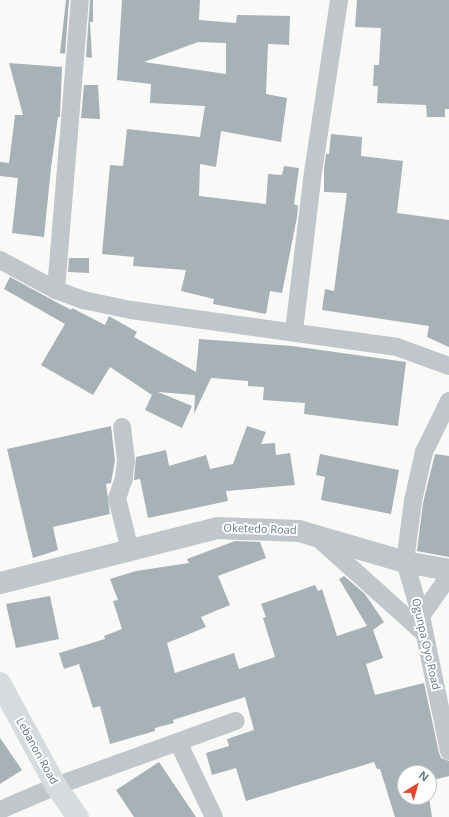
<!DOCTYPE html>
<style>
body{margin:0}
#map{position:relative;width:449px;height:817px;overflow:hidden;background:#f9f9f7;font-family:"Open Sans",sans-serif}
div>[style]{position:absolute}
.building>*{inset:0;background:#a7b2b6}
.minor>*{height:18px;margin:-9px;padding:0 9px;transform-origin:9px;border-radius:9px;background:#c0c6c9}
.tertiary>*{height:22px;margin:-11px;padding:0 11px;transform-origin:11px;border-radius:11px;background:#c0c6c9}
.secondary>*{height:22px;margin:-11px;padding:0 11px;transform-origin:11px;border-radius:11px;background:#d6dbde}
span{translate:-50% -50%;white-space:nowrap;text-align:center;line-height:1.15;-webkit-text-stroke:4px #fff;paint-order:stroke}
.street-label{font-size:11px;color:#647882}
.north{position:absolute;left:397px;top:765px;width:40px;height:40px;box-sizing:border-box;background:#fff;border:1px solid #c1c9cd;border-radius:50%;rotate:37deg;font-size:11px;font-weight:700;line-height:16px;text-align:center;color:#647882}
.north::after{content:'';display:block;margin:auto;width:14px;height:18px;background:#e6452a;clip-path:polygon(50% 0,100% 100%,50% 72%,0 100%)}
</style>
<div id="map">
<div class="building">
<i style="clip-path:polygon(66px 0,69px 0,65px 54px,60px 53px)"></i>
<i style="clip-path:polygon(90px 0,93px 0,93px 22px,90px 22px,92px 58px,86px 57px)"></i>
<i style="clip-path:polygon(evenodd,122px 0,200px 0,199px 20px,236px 23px,237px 15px,290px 16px,289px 45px,268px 44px,266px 94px,287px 98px,281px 142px,221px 131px,216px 167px,200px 164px,199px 196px,266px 204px,268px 174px,282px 175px,284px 166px,299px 168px,294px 204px,298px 206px,297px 217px,282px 293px,270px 291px,266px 314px,213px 304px,214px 299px,181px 291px,186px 270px,133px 266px,134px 257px,102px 254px,110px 165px,123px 166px,127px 129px,200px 137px,205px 106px,150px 103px,151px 84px,117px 80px,122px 0,198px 42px,226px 43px,226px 74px,144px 62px,198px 42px)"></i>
<i style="clip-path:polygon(357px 0,449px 0,449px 109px,445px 109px,445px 117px,427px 117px,426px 105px,377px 103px,378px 86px,373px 86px,374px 65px,379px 65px,381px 28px,355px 27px)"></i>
<i style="clip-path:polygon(9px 63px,62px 67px,60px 117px,58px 117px,51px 168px,44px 237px,12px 233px,18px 178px,0 176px,0 162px,9px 163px,15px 115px,23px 115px)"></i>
<i style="clip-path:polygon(84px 85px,98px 85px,100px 119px,81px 118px)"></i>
<i style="clip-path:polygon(331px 134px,362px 137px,361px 156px,403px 161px,397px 213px,449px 220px,449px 347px,427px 337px,429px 326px,322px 310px,325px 289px,334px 291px,347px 193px,324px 192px,324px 170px,326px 154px,329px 154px)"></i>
<i style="clip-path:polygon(69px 258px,89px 258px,89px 273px,68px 272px)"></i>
<i style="clip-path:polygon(10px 277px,71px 310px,72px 308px,105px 325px,109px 316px,137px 332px,134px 337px,196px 372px,199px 339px,292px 346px,406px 362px,398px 426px,304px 414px,305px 403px,263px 400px,264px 387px,248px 386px,248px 381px,211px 378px,194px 414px,195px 395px,158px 392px,192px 406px,182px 428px,145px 410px,152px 395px,110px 367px,93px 395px,41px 365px,65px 324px,4px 289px)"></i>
<i style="clip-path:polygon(111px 426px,115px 461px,111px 483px,106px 484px,110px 514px,53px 527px,58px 550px,33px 558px,7px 449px)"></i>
<i style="clip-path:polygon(247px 426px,266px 432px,261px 444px,275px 443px,276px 455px,290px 453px,295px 485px,226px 491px,228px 501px,148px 518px,140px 479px,134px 480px,136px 457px,166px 450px,169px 466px,206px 455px,210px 469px,233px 464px)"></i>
<i style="clip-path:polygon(320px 454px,399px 470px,391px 514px,321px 500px,325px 477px,316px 475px)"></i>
<i style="clip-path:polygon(435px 454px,449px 456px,449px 557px,417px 551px,423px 503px)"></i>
<i style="clip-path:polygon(235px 541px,260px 542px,266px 558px,218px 576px,230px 605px,201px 617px,206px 627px,167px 643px,175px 673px,234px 653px,239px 669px,275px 657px,263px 618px,266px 617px,261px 604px,315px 585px,318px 591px,322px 589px,337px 636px,367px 626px,339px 579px,344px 576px,365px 594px,384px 622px,373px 630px,383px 658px,366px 664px,375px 695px,424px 683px,439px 753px,441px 758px,449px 761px,449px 776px,429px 781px,429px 773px,405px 773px,405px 797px,429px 797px,432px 817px,395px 817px,380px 769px,377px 769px,374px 762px,246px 801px,236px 768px,212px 775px,206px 753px,229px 746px,227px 739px,254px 730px,245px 697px,173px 720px,174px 723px,155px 728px,155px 731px,110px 744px,100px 706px,93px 708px,79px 664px,64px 669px,59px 653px,105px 639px,104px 636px,122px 629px,113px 601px,118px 600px,110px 579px,136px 571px,189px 563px,187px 559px)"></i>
<i style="clip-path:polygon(50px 596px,59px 639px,16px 648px,6px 604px)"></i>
<i style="clip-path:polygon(0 738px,22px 770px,0 784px)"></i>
<i style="clip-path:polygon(159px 762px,196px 817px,134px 817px,116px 790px)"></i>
</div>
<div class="minor">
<i style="left:0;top:260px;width:64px;rotate:28.2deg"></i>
<i style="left:56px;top:290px;width:29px;rotate:20deg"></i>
<i style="left:83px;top:300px;width:49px;rotate:11.8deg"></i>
<i style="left:131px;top:310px;width:269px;rotate:7.9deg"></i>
<i style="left:397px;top:347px;width:55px;rotate:20.1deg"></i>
<i style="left:56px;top:290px;width:291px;rotate:-85.3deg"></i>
<i style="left:294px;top:331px;width:153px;rotate:-83.2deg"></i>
<i style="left:312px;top:179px;width:181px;rotate:-81.4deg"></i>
<i style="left:449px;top:401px;width:57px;rotate:116.1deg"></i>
<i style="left:424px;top:452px;width:50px;rotate:102.7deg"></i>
<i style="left:413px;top:501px;width:62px;rotate:97.5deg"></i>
<i style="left:405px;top:562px;width:56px;rotate:73.5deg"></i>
<i style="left:421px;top:616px;width:138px;rotate:78.3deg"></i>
<i style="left:122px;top:427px;width:34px;rotate:83deg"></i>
<i style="left:126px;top:461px;width:17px;rotate:97deg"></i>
<i style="left:124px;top:478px;width:21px;rotate:109deg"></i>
<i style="left:117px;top:498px;width:54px;rotate:76deg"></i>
<i style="left:318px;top:538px;width:142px;rotate:41.9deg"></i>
<i style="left:421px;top:616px;width:49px;rotate:-55deg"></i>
<i style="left:178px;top:742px;width:83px;rotate:64.4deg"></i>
<i style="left:0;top:810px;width:61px;rotate:-23.2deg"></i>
<i style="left:56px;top:786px;width:191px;rotate:-19.9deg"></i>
</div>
<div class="tertiary">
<i style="left:0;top:583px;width:224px;rotate:-14.2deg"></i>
<i style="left:217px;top:528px;width:82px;rotate:2.1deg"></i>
<i style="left:299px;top:531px;width:110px;rotate:16.3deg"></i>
<i style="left:405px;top:562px;width:45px;rotate:10.3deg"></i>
</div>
<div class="secondary">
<i style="left:0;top:683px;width:117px;rotate:61.5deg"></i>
<i style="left:56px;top:786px;width:38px;rotate:55deg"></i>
</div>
<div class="street-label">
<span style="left:260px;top:529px;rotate:2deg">Oketedo Road</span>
<span style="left:426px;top:644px;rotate:77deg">Ogunpa Oyo Road</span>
<span style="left:37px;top:751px;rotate:61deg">Lebanon Road</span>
</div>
<div class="north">N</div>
</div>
